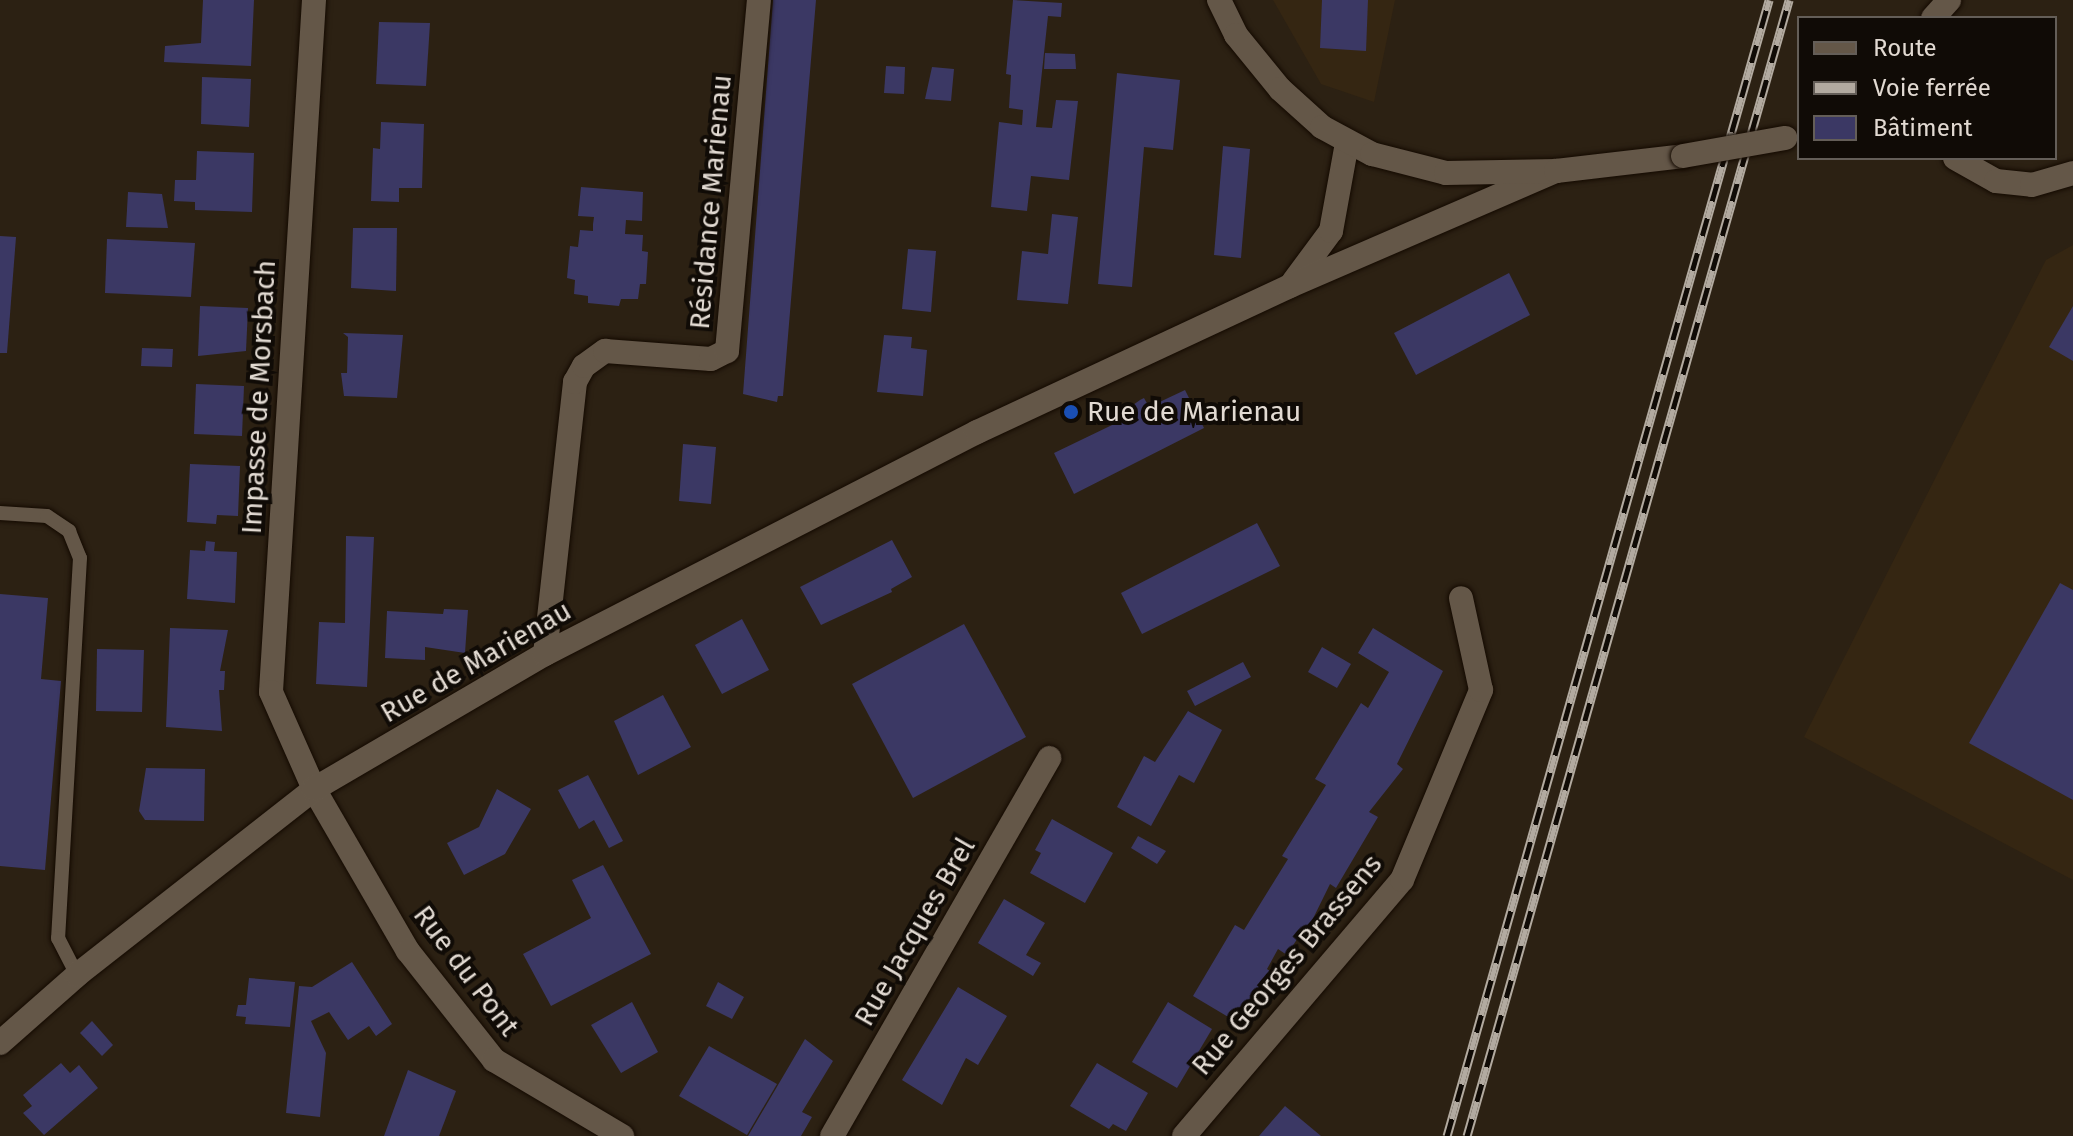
<!DOCTYPE html>
<meta charset="utf-8">
<style>
body{margin:0}
#map{position:relative;width:2073px;height:1136px;overflow:hidden;background:#2c2113;font-family:"Fira Sans",sans-serif}
div>[style]{position:absolute}
.built>*{inset:0;background:#352612}
.building>*{inset:0;background:#3b3864}
.roads{filter:drop-shadow(0 0 2px #140a01) drop-shadow(0 0 2px #140a01)}
.service>*{height:14px;margin:-7px;padding:0 7px;transform-origin:7px;border-radius:7px;background:#645748}
.minor>*{height:24px;margin:-12px;padding:0 12px;transform-origin:12px;border-radius:12px;background:#645748}
.tertiary>*{height:24px;margin:-12px;padding:0 12px;transform-origin:12px;border-radius:12px;background:#645748}
.secondary>*{height:24px;margin:-12px;padding:0 12px;transform-origin:12px;border-radius:12px;background:#645748}
.rail>*{height:9px;margin-top:-4.5px;transform-origin:0;background:repeating-linear-gradient(90deg,#100b06 0 18px,#b2aaa0 0 36px);box-sizing:border-box;border-block:2px solid #b2aaa0}
.bridges{filter:drop-shadow(0 0 2px #140a01) drop-shadow(0 0 2px #140a01)}
.secondary-bridge>*{height:24px;margin:-12px;padding:0 12px;transform-origin:12px;border-radius:12px;background:#645748}
.dots>*{width:22px;height:22px;translate:-50% -50%;box-sizing:border-box;border:4px solid #100b06;border-radius:50%}
span{translate:-50% -50%;white-space:nowrap;text-align:center;line-height:1.15;-webkit-text-stroke:8px #100b06;paint-order:stroke}
.street-label{font-size:28px;color:#e2dad2}
.poi-label{font-size:28px;color:#e2dad2}
.left{translate:0 -50%;text-align:left}
.legend{position:absolute;left:1797px;top:16px;width:260px;height:144px;box-sizing:border-box;background:#100b06;border:2px solid #645e58;margin:0;padding:10px 14px;list-style:none;font-size:24px;color:#e2dad2}
.legend li{display:flex;align-items:center;gap:16px;height:40px}
.legend b{width:40px;border:2px solid #645e58}
</style>
<div id="map">
<div class="built">
<i style="clip-path:polygon(1273px 0,1395px 0,1374px 102px,1321px 84px)"></i>
<i style="clip-path:polygon(2073px 245px,2073px 880px,1804px 737px,2046px 260px)"></i>
</div>
<div class="building">
<i style="clip-path:polygon(203px 0,254px 0,251px 66px,164px 62px,165px 46px,201px 43px)"></i>
<i style="clip-path:polygon(773px 0,816px 0,783px 396px,778px 396px,777px 402px,743px 394px)"></i>
<i style="clip-path:polygon(1013px 0,1062px 3px,1061px 17px,1048px 16px,1036px 127px,1052px 128px,1056px 100px,1078px 101px,1069px 180px,1031px 176px,1027px 211px,991px 207px,999px 122px,1022px 125px,1023px 110px,1009px 108px,1011px 75px,1006px 74px)"></i>
<i style="clip-path:polygon(1322px 0,1368px 0,1366px 51px,1320px 48px)"></i>
<i style="clip-path:polygon(379px 22px,430px 23px,426px 86px,376px 84px)"></i>
<i style="clip-path:polygon(1045px 53px,1075px 54px,1076px 69px,1044px 69px)"></i>
<i style="clip-path:polygon(886px 66px,905px 67px,904px 94px,884px 93px)"></i>
<i style="clip-path:polygon(932px 67px,954px 69px,951px 101px,925px 99px)"></i>
<i style="clip-path:polygon(1117px 73px,1180px 80px,1173px 150px,1144px 147px,1132px 287px,1098px 284px)"></i>
<i style="clip-path:polygon(202px 77px,251px 79px,249px 127px,201px 124px)"></i>
<i style="clip-path:polygon(381px 122px,424px 124px,422px 188px,399px 188px,399px 202px,371px 201px,373px 148px,380px 149px)"></i>
<i style="clip-path:polygon(1223px 146px,1250px 149px,1241px 258px,1214px 255px)"></i>
<i style="clip-path:polygon(197px 151px,254px 153px,252px 212px,195px 210px,195px 202px,174px 201px,175px 180px,196px 180px)"></i>
<i style="clip-path:polygon(581px 187px,643px 192px,642px 221px,626px 220px,625px 234px,643px 235px,642px 251px,648px 252px,646px 284px,640px 284px,638px 299px,621px 299px,619px 306px,588px 303px,588px 296px,574px 294px,575px 280px,567px 278px,570px 246px,578px 247px,580px 230px,593px 231px,593px 224px,594px 217px,578px 216px)"></i>
<i style="clip-path:polygon(128px 192px,162px 194px,168px 228px,126px 227px)"></i>
<i style="clip-path:polygon(1052px 214px,1078px 217px,1068px 304px,1017px 300px,1022px 251px,1048px 254px)"></i>
<i style="clip-path:polygon(353px 228px,397px 228px,396px 291px,351px 288px)"></i>
<i style="clip-path:polygon(0 236px,16px 237px,7px 353px,0 353px)"></i>
<i style="clip-path:polygon(107px 239px,195px 243px,191px 297px,105px 293px)"></i>
<i style="clip-path:polygon(908px 249px,936px 251px,931px 312px,902px 309px)"></i>
<i style="clip-path:polygon(1509px 273px,1530px 315px,1416px 375px,1394px 333px)"></i>
<i style="clip-path:polygon(200px 306px,248px 308px,246px 351px,198px 356px)"></i>
<i style="clip-path:polygon(2073px 306px,2073px 361px,2049px 347px)"></i>
<i style="clip-path:polygon(343px 333px,403px 335px,397px 398px,344px 396px,341px 373px,347px 373px,348px 337px)"></i>
<i style="clip-path:polygon(884px 335px,912px 337px,911px 348px,927px 350px,923px 396px,877px 392px)"></i>
<i style="clip-path:polygon(142px 348px,173px 349px,172px 367px,141px 366px)"></i>
<i style="clip-path:polygon(196px 384px,244px 386px,242px 436px,194px 434px)"></i>
<i style="clip-path:polygon(1185px 390px,1204px 428px,1074px 494px,1054px 453px,1137px 413px,1133px 405px,1140px 400px,1144px 398px,1149px 407px)"></i>
<i style="clip-path:polygon(683px 444px,716px 447px,711px 504px,679px 501px)"></i>
<i style="clip-path:polygon(190px 464px,240px 466px,238px 516px,217px 515px,216px 524px,187px 522px)"></i>
<i style="clip-path:polygon(1257px 523px,1280px 566px,1142px 634px,1121px 593px)"></i>
<i style="clip-path:polygon(346px 536px,374px 537px,367px 687px,316px 684px,319px 622px,345px 623px)"></i>
<i style="clip-path:polygon(892px 540px,912px 577px,891px 589px,892px 592px,821px 625px,800px 587px)"></i>
<i style="clip-path:polygon(206px 541px,215px 542px,214px 551px,237px 552px,235px 603px,187px 599px,190px 550px,205px 551px)"></i>
<i style="clip-path:polygon(2060px 583px,2073px 590px,2073px 800px,1969px 743px)"></i>
<i style="clip-path:polygon(0 594px,48px 598px,41px 679px,61px 681px,45px 870px,0 866px)"></i>
<i style="clip-path:polygon(444px 609px,468px 610px,465px 653px,425px 647px,425px 660px,385px 658px,387px 611px,443px 614px)"></i>
<i style="clip-path:polygon(742px 619px,769px 670px,722px 694px,695px 645px)"></i>
<i style="clip-path:polygon(964px 624px,1026px 737px,913px 798px,852px 684px)"></i>
<i style="clip-path:polygon(170px 628px,228px 630px,220px 671px,225px 671px,224px 690px,219px 690px,222px 731px,166px 727px)"></i>
<i style="clip-path:polygon(1373px 628px,1443px 671px,1397px 764px,1403px 769px,1369px 812px,1378px 817px,1336px 888px,1330px 884px,1303px 939px,1299px 936px,1287px 955px,1278px 949px,1267px 969px,1271px 972px,1235px 1021px,1193px 996px,1235px 925px,1244px 930px,1288px 859px,1282px 856px,1326px 785px,1315px 779px,1361px 703px,1368px 708px,1389px 672px,1358px 653px)"></i>
<i style="clip-path:polygon(1322px 647px,1351px 664px,1337px 688px,1308px 672px)"></i>
<i style="clip-path:polygon(97px 649px,144px 650px,142px 712px,96px 711px)"></i>
<i style="clip-path:polygon(1243px 662px,1251px 677px,1195px 706px,1187px 691px)"></i>
<i style="clip-path:polygon(663px 695px,691px 747px,638px 775px,614px 721px)"></i>
<i style="clip-path:polygon(1188px 711px,1222px 730px,1194px 783px,1179px 775px,1151px 826px,1117px 807px,1144px 756px,1155px 762px)"></i>
<i style="clip-path:polygon(146px 768px,205px 769px,204px 821px,145px 820px,139px 811px)"></i>
<i style="clip-path:polygon(588px 775px,623px 841px,609px 848px,594px 820px,579px 829px,558px 790px)"></i>
<i style="clip-path:polygon(497px 789px,531px 809px,505px 854px,464px 875px,447px 843px,479px 827px)"></i>
<i style="clip-path:polygon(1052px 819px,1113px 853px,1085px 903px,1030px 873px,1041px 853px,1035px 850px)"></i>
<i style="clip-path:polygon(1138px 836px,1166px 851px,1157px 864px,1131px 848px)"></i>
<i style="clip-path:polygon(603px 865px,651px 954px,551px 1006px,523px 954px,591px 918px,572px 880px)"></i>
<i style="clip-path:polygon(1004px 899px,1045px 923px,1026px 955px,1041px 963px,1033px 976px,978px 943px)"></i>
<i style="clip-path:polygon(352px 962px,392px 1024px,376px 1036px,369px 1026px,348px 1040px,329px 1012px,311px 1021px,326px 1053px,320px 1117px,286px 1113px,299px 986px,312px 987px)"></i>
<i style="clip-path:polygon(249px 978px,295px 982px,290px 1027px,245px 1024px,246px 1017px,236px 1016px,238px 1005px,246px 1005px)"></i>
<i style="clip-path:polygon(718px 982px,744px 997px,732px 1019px,706px 1006px)"></i>
<i style="clip-path:polygon(958px 987px,1007px 1016px,978px 1065px,966px 1058px,942px 1105px,902px 1080px)"></i>
<i style="clip-path:polygon(632px 1002px,658px 1052px,621px 1073px,591px 1025px)"></i>
<i style="clip-path:polygon(1168px 1002px,1212px 1029px,1177px 1088px,1132px 1062px)"></i>
<i style="clip-path:polygon(92px 1021px,113px 1045px,102px 1056px,80px 1033px)"></i>
<i style="clip-path:polygon(805px 1039px,833px 1061px,802px 1112px,812px 1117px,801px 1136px,748px 1136px)"></i>
<i style="clip-path:polygon(709px 1046px,777px 1084px,747px 1135px,679px 1096px)"></i>
<i style="clip-path:polygon(61px 1063px,70px 1073px,79px 1065px,98px 1088px,44px 1135px,23px 1113px,32px 1106px,23px 1095px)"></i>
<i style="clip-path:polygon(1097px 1063px,1148px 1093px,1126px 1131px,1113px 1124px,1109px 1129px,1070px 1106px)"></i>
<i style="clip-path:polygon(408px 1070px,456px 1091px,439px 1136px,384px 1136px)"></i>
<i style="clip-path:polygon(1285px 1106px,1321px 1136px,1259px 1136px)"></i>
</div>
<div class="roads">
<div class="service">
<i style="left:0;top:513px;width:47px;rotate:3.7deg"></i>
<i style="left:47px;top:516px;width:27px;rotate:34deg"></i>
<i style="left:69px;top:531px;width:29px;rotate:68deg"></i>
<i style="left:80px;top:558px;width:381px;rotate:93.3deg"></i>
<i style="left:58px;top:938px;width:42px;rotate:62.8deg"></i>
</div>
<div class="minor">
<i style="left:314px;top:0;width:693px;rotate:93.56deg"></i>
<i style="left:271px;top:692px;width:106px;rotate:66.1deg"></i>
<i style="left:314px;top:789px;width:187px;rotate:59.9deg"></i>
<i style="left:408px;top:951px;width:139px;rotate:51.7deg"></i>
<i style="left:494px;top:1060px;width:149px;rotate:30.7deg"></i>
<i style="left:545px;top:654px;width:274px;rotate:-83.7deg"></i>
<i style="left:575px;top:382px;width:18px;rotate:-61deg"></i>
<i style="left:584px;top:366px;width:26px;rotate:-36deg"></i>
<i style="left:605px;top:351px;width:106px;rotate:4.3deg"></i>
<i style="left:711px;top:359px;width:18px;rotate:-27deg"></i>
<i style="left:727px;top:351px;width:352px;rotate:-84.8deg"></i>
<i style="left:832px;top:1136px;width:436px;rotate:-60.1deg"></i>
<i style="left:1184px;top:1136px;width:336px;rotate:-49.6deg"></i>
<i style="left:1402px;top:880px;width:206px;rotate:-67.4deg"></i>
<i style="left:1481px;top:690px;width:94px;rotate:-102.3deg"></i>
</div>
<div class="tertiary">
<i style="left:1294px;top:281px;width:62px;rotate:-53.5deg"></i>
<i style="left:1331px;top:231px;width:89px;rotate:-79.7deg"></i>
<i style="left:0;top:1043px;width:103px;rotate:-41.4deg"></i>
<i style="left:77px;top:975px;width:301px;rotate:-38.1deg"></i>
<i style="left:314px;top:789px;width:268px;rotate:-30.3deg"></i>
<i style="left:545px;top:654px;width:486px;rotate:-27.2deg"></i>
<i style="left:977px;top:432px;width:345px;rotate:-25deg"></i>
<i style="left:1290px;top:286px;width:290px;rotate:-23.4deg"></i>
</div>
<div class="secondary">
<i style="left:1219px;top:0;width:39px;rotate:64deg"></i>
<i style="left:1236px;top:35px;width:70px;rotate:50.8deg"></i>
<i style="left:1280px;top:89px;width:57px;rotate:42.1deg"></i>
<i style="left:1322px;top:127px;width:57px;rotate:28.4deg"></i>
<i style="left:1372px;top:154px;width:76px;rotate:14.4deg"></i>
<i style="left:1446px;top:173px;width:110px;rotate:-1deg"></i>
<i style="left:1556px;top:171px;width:128px;rotate:-6.7deg"></i>
<i style="left:1933px;top:18px;width:24px;rotate:-48deg"></i>
<i style="left:1955px;top:158px;width:47px;rotate:29.3deg"></i>
<i style="left:1996px;top:181px;width:36px;rotate:6deg"></i>
<i style="left:2032px;top:185px;width:43px;rotate:-16.3deg"></i>
</div>
</div>
<div class="rail">
<i style="left:1447px;top:1136px;width:1181px;rotate:-74.17deg"></i>
<i style="left:1467px;top:1136px;width:1181px;rotate:-74.17deg"></i>
</div>
<div class="bridges">
<div class="secondary-bridge">
<i style="left:1683px;top:156px;width:104px;rotate:-10deg"></i>
</div>
</div>
<div class="dots">
<i style="left:1071px;top:412px;background:#1a4fb4"></i>
</div>
<div class="street-label">
<span style="left:711px;top:202px;rotate:-85deg">Résidance Marienau</span>
<span style="left:259px;top:397px;rotate:-87deg">Impasse de Morsbach</span>
<span style="left:476px;top:662px;rotate:-30deg">Rue de Marienau</span>
<span style="left:915px;top:932px;rotate:-60deg">Rue Jacques Brel</span>
<span style="left:1287px;top:965px;rotate:-50deg">Rue Georges Brassens</span>
<span style="left:466px;top:971px;rotate:53deg">Rue du Pont</span>
</div>
<div class="poi-label">
<span class="left" style="left:1087px;top:412px">Rue de Marienau</span>
</div>
<ul class="legend">
<li><b style="height:10px;background:#645748"></b>Route</li>
<li><b style="height:10px;background:#b2aaa0"></b>Voie ferrée</li>
<li><b style="height:22px;background:#3b3864"></b>Bâtiment</li>
</ul>
</div>
